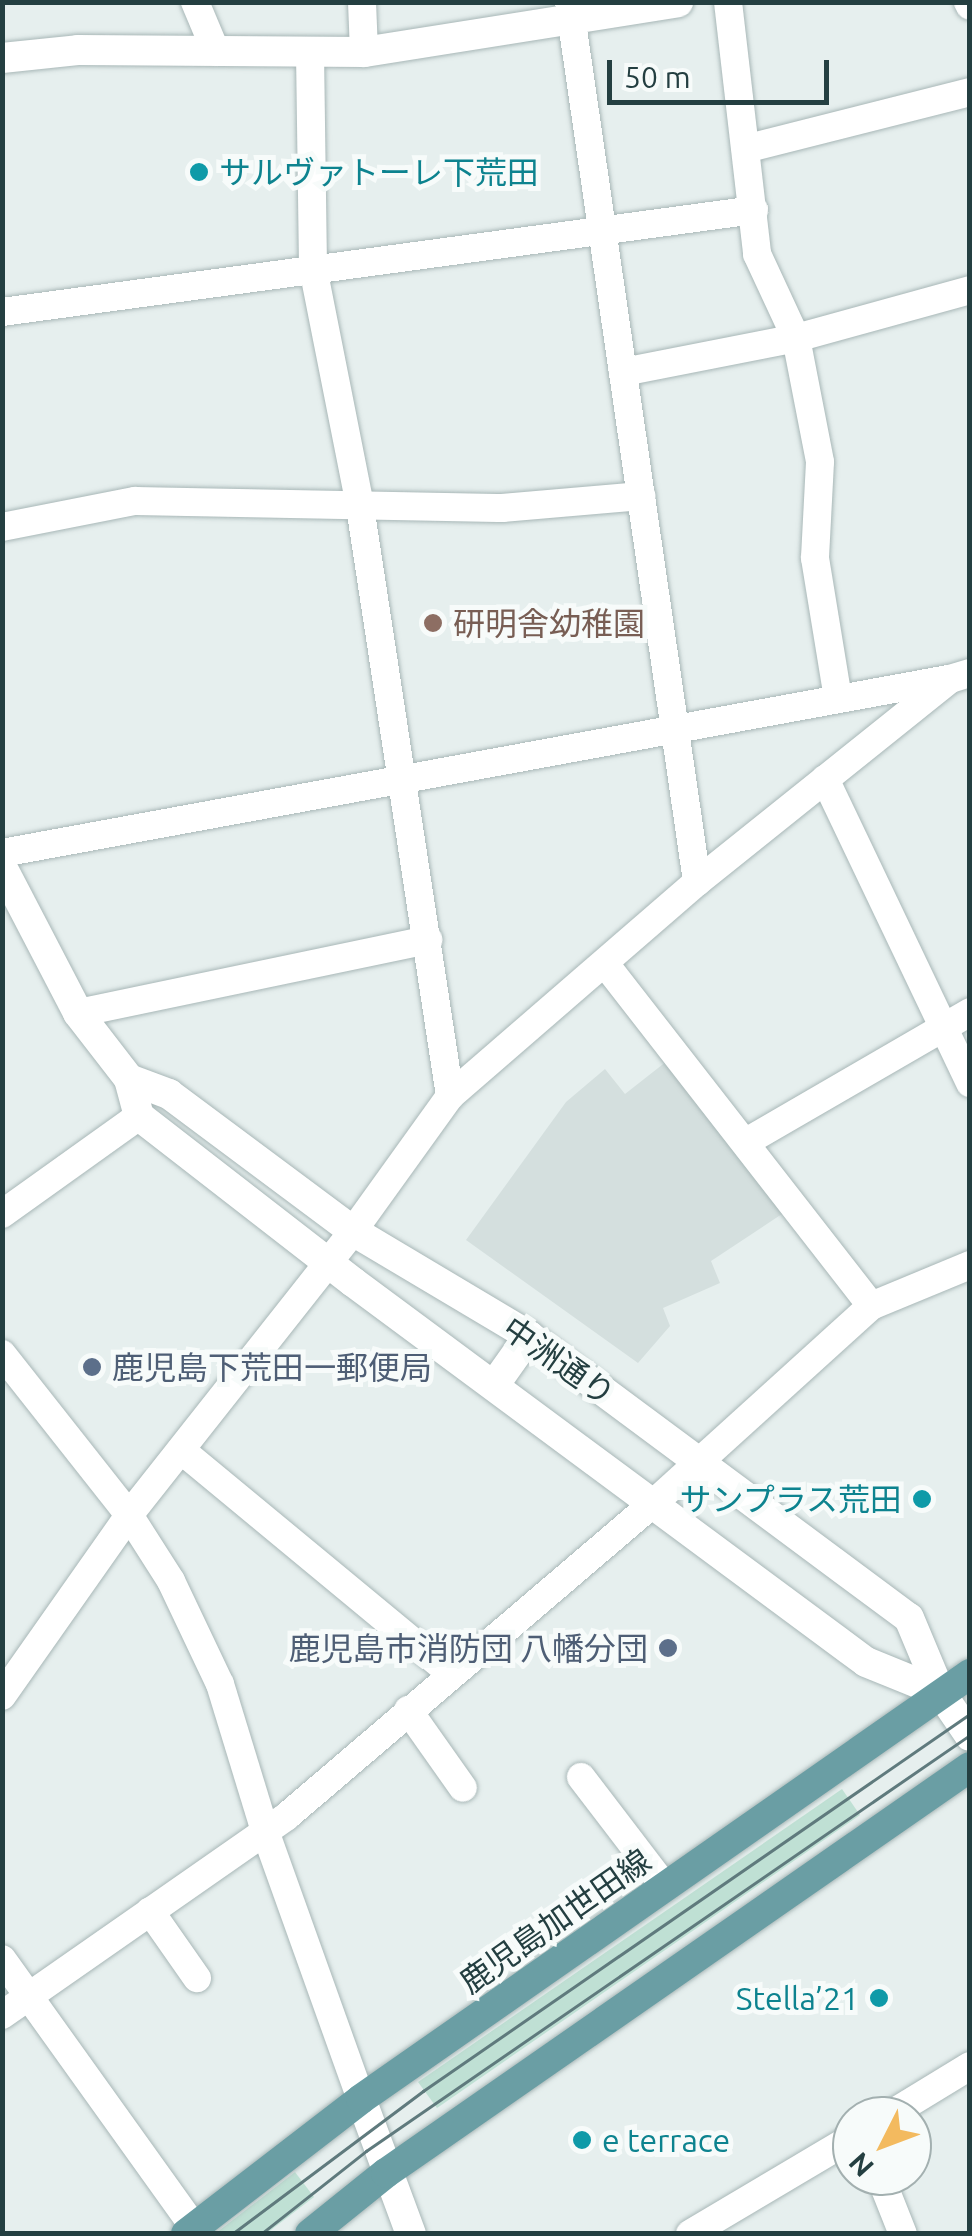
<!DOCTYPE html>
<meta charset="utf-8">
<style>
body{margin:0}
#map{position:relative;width:972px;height:2236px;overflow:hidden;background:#e6efee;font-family:Ubuntu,"Noto Sans JP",sans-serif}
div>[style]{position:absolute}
.built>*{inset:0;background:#d4dfde}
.green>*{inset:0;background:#bfe0d4}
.roads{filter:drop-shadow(0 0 2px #a8b7b7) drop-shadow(0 0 2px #a8b7b7)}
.street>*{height:28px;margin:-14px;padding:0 14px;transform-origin:14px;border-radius:14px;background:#fff}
.secondary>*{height:30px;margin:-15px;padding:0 15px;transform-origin:15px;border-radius:15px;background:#fff}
.primary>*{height:30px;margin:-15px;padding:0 15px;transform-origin:15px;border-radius:15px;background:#6a9ea4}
.tram>*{height:2.5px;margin:-1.25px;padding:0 1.25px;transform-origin:1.25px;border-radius:1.25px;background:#5f7a7d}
.dots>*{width:28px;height:28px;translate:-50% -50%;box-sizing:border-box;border:5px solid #f7fbfa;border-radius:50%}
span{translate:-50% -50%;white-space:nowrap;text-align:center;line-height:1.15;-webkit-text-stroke:10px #f7fbfa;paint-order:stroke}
.culture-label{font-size:32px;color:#0d838f}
.left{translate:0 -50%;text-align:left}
.right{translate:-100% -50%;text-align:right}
.education-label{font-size:32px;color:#785e54}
.street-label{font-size:32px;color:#243f41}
.service-label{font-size:32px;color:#4e5e75}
.frame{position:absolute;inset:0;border:5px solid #243f41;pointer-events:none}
.north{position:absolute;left:832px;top:2096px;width:100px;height:100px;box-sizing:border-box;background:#f7fbfa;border:2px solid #a3b0b0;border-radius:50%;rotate:228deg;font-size:28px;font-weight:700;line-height:40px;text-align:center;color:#243f41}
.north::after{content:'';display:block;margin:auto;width:35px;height:45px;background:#f3ba5f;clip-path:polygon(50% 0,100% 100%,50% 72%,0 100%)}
.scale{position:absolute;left:607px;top:60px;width:222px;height:45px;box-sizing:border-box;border:5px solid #243f41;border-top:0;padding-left:12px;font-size:30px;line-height:35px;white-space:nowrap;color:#243f41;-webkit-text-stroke:8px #f7fbfa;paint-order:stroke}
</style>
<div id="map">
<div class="built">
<i style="clip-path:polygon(667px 1061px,785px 1212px,711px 1261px,720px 1283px,663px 1308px,670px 1326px,638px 1363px,466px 1240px,566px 1102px,605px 1069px,625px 1094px)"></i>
</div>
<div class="green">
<i style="clip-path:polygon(842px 1789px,860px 1815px,437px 2108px,418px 2082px)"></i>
<i style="clip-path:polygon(295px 2172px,314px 2197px,267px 2233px,216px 2233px)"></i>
</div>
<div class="roads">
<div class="street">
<i style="left:195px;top:2px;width:54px;rotate:67.2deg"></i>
<i style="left:362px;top:2px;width:50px;rotate:87.7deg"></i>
<i style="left:569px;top:2px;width:889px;rotate:81.72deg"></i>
<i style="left:728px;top:2px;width:254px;rotate:83.4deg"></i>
<i style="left:757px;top:254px;width:93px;rotate:65.1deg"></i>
<i style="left:796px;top:338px;width:126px;rotate:79deg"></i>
<i style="left:820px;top:462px;width:96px;rotate:93deg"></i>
<i style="left:815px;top:558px;width:142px;rotate:80.7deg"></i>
<i style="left:968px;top:2px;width:4px;rotate:63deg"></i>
<i style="left:310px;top:52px;width:216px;rotate:89.2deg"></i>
<i style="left:313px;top:268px;width:237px;rotate:78.8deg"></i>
<i style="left:359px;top:500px;width:603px;rotate:81.32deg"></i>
<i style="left:749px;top:148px;width:228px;rotate:-14.2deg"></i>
<i style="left:2px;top:312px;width:759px;rotate:-7.72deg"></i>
<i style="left:623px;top:372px;width:176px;rotate:-11.1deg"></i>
<i style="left:796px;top:338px;width:180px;rotate:-15.4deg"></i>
<i style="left:2px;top:527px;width:136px;rotate:-11.1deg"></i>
<i style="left:135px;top:501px;width:367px;rotate:1.1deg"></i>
<i style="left:502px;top:508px;width:140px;rotate:-4.9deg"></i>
<i style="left:825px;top:779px;width:337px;rotate:64.5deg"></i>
<i style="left:2px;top:853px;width:962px;rotate:-10.42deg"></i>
<i style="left:606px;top:965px;width:432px;rotate:52.1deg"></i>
<i style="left:78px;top:1013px;width:358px;rotate:-11.8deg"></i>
<i style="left:746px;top:1142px;width:259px;rotate:-30.1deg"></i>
<i style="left:2px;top:1214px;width:168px;rotate:-35.6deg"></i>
<i style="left:2px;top:1354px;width:205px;rotate:51.7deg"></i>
<i style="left:129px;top:1515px;width:78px;rotate:57.5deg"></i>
<i style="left:171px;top:1581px;width:114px;rotate:64.6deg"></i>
<i style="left:220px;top:1684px;width:154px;rotate:73deg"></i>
<i style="left:265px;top:1831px;width:285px;rotate:70.3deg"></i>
<i style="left:181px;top:1450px;width:350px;rotate:39.6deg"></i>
<i style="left:2px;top:1696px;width:221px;rotate:-54.9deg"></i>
<i style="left:129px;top:1515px;width:362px;rotate:-51.7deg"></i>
<i style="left:353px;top:1231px;width:166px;rotate:-54.3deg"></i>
<i style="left:450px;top:1096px;width:327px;rotate:-40.9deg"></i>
<i style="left:697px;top:882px;width:324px;rotate:-38.7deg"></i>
<i style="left:950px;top:679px;width:21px;rotate:-17deg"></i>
<i style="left:408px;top:1710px;width:95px;rotate:54.8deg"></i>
<i style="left:581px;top:1777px;width:138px;rotate:52.6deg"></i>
<i style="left:150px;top:1911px;width:82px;rotate:55deg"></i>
<i style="left:2px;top:1959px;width:330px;rotate:54.4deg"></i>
<i style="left:2px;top:2015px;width:348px;rotate:-34.9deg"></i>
<i style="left:287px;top:1816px;width:485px;rotate:-40.5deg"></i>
<i style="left:656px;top:1501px;width:290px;rotate:-42.2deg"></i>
<i style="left:871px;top:1306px;width:107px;rotate:-22.5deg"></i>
<i style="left:888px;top:2116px;width:96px;rotate:-31.4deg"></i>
<i style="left:880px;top:2176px;width:62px;rotate:68.4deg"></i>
<i style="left:690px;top:2234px;width:188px;rotate:-30.7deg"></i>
</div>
<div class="secondary">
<i style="left:2px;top:58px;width:76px;rotate:-6deg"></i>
<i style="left:78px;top:50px;width:286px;rotate:0.4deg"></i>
<i style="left:364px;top:52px;width:318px;rotate:-9deg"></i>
<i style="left:2px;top:867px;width:165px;rotate:62.5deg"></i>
<i style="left:78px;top:1013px;width:83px;rotate:52.3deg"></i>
<i style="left:129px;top:1079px;width:38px;rotate:75deg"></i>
<i style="left:139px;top:1116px;width:271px;rotate:37.8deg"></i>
<i style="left:353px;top:1282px;width:638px;rotate:36.53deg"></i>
<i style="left:866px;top:1662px;width:80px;rotate:22.1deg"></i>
<i style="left:129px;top:1079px;width:43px;rotate:20.6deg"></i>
<i style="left:169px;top:1094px;width:229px;rotate:36.7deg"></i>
<i style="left:353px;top:1231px;width:205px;rotate:30.8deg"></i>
<i style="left:529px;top:1336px;width:473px;rotate:36.6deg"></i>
<i style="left:909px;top:1618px;width:80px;rotate:67.3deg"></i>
<i style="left:940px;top:1692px;width:53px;rotate:55.7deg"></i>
<i style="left:495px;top:1384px;width:59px;rotate:-54.7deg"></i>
<i style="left:361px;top:2099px;width:144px;rotate:69.7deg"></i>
</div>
<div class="primary">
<i style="left:186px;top:2234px;width:221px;rotate:-37.6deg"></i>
<i style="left:361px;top:2099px;width:743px;rotate:-34.91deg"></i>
<i style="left:310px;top:2234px;width:97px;rotate:-38.8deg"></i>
<i style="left:386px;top:2173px;width:711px;rotate:-34.81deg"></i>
</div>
</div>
<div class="tram">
<i style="left:232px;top:2234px;width:239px;rotate:-36.8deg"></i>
<i style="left:423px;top:2091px;width:664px;rotate:-34.58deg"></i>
<i style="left:261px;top:2234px;width:134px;rotate:-38.3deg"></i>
<i style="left:366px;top:2151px;width:733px;rotate:-34.56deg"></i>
</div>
<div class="dots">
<i style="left:199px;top:172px;background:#0f9aa8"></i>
<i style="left:433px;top:623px;background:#8d6e63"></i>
<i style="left:92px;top:1367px;background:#5c6f8a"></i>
<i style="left:922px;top:1499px;background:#0f9aa8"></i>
<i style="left:668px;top:1648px;background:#5c6f8a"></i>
<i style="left:879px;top:1998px;background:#0f9aa8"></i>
<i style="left:582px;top:2140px;background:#0f9aa8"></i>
</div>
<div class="culture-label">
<span class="left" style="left:219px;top:172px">サルヴァトーレ下荒田</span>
<span class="right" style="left:902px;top:1499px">サンプラス荒田</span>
<span class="right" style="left:859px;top:1998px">Stella’21</span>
<span class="left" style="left:602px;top:2140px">e terrace</span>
</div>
<div class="education-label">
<span class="left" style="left:453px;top:623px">研明舎幼稚園</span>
</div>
<div class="street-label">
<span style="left:559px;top:1361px;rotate:35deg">中洲通り</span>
<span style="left:555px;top:1921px;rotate:-35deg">鹿児島加世田線</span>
</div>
<div class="service-label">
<span class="left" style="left:112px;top:1367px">鹿児島下荒田一郵便局</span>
<span class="right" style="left:648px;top:1648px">鹿児島市消防団 八幡分団</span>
</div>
<div class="frame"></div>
<div class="north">N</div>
<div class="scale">50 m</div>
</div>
